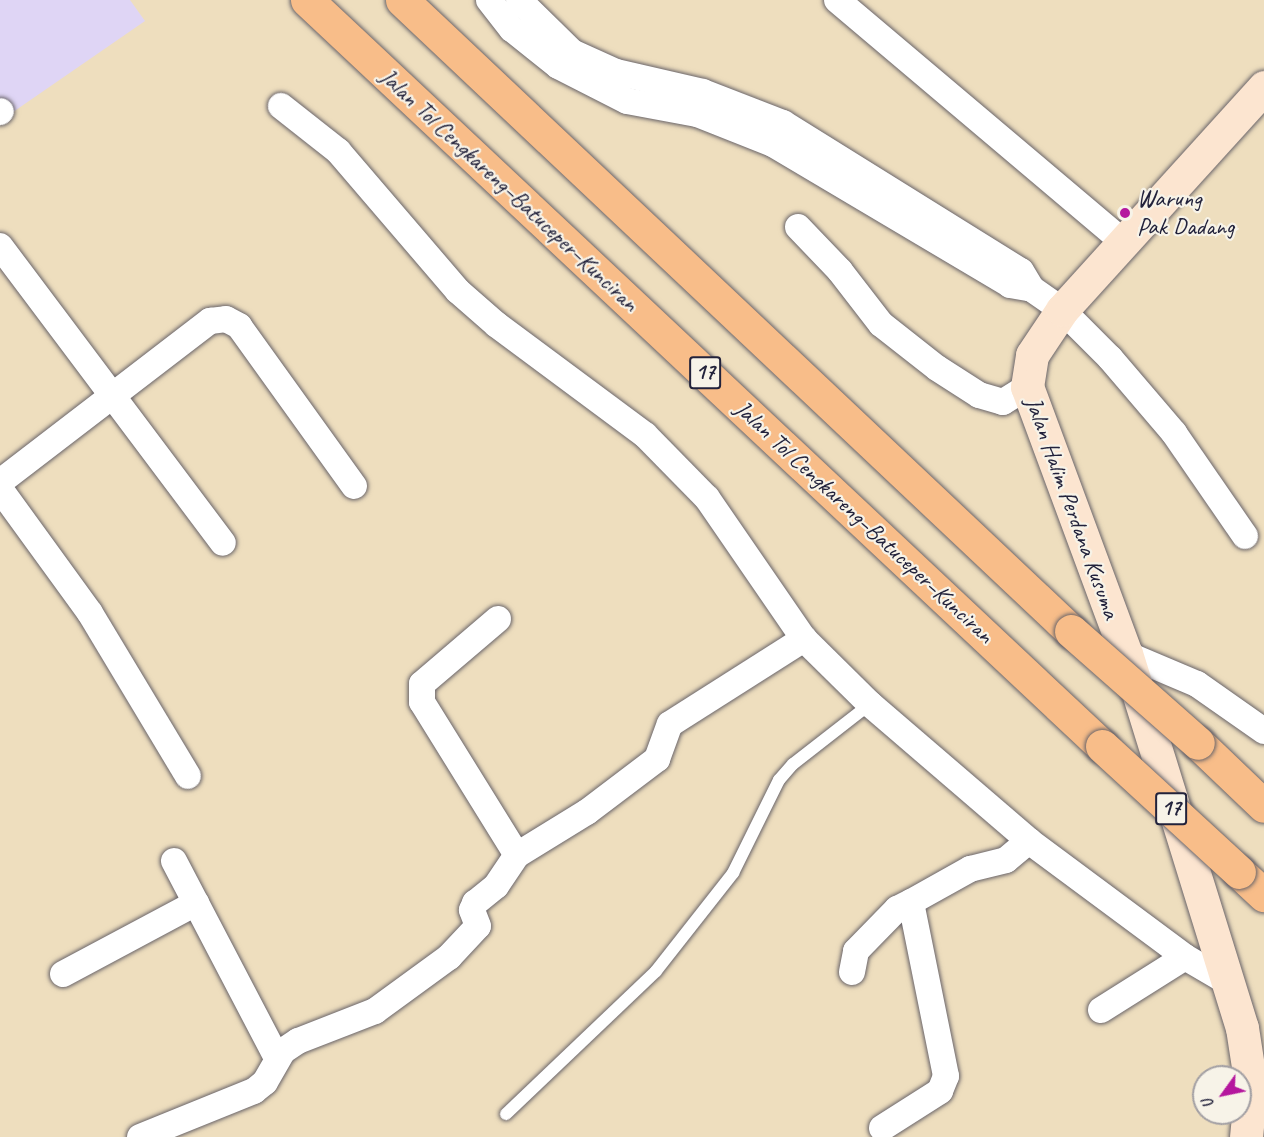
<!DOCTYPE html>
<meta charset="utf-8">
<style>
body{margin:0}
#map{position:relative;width:1264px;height:1137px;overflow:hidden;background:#eedebe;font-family:Caveat,sans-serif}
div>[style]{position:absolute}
.built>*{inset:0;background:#dfd5f5}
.roads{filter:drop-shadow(0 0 2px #696469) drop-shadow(0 0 2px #696469)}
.service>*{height:12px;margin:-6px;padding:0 6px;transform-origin:6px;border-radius:6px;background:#fff}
.minor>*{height:26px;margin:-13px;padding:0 13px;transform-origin:13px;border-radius:13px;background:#fff}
.secondary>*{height:33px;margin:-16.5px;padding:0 16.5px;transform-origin:16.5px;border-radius:16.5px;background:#fce5d0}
.motorway>*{height:33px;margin:-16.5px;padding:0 16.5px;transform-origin:16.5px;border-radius:16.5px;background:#f8bd89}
.bridges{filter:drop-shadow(0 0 2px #696469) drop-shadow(0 0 2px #696469)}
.motorway-bridge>*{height:33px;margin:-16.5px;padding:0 16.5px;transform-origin:16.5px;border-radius:16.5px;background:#f8bd89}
.dots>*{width:16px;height:16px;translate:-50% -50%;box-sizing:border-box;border:3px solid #f7f3e8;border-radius:50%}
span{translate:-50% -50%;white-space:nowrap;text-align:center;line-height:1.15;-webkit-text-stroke:4.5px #f7f3e8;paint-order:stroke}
.shield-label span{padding:2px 4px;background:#f7f3e8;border:2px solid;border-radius:4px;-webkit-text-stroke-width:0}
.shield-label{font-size:22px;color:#22223b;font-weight:700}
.street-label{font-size:24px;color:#22223b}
.poi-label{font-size:24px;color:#22223b}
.left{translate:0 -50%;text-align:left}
.north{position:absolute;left:1192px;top:1065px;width:60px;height:60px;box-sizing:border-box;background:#f7f3e8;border:2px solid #a29fa3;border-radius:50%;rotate:237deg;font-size:16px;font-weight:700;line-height:24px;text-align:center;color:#22223b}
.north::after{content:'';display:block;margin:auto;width:21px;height:27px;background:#b5179e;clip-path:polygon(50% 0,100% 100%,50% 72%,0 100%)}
</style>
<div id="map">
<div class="built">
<i style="clip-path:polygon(0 0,130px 0,145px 21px,0 121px)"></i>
</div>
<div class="roads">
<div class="service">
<i style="left:506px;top:1114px;width:207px;rotate:-43.6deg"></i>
<i style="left:656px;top:971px;width:125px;rotate:-51.8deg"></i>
<i style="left:733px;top:873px;width:104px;rotate:-63.7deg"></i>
<i style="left:779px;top:780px;width:21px;rotate:-49deg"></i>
<i style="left:793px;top:764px;width:98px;rotate:-37.9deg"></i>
</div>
<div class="minor">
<i style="left:489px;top:0;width:37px;rotate:52deg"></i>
<i style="left:512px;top:29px;width:59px;rotate:38.8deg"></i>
<i style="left:558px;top:66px;width:77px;rotate:26.9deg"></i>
<i style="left:627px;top:101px;width:71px;rotate:10.5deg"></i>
<i style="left:697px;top:114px;width:82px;rotate:21.5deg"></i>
<i style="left:773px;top:144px;width:276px;rotate:30.7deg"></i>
<i style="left:1010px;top:285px;width:22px;rotate:10deg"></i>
<i style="left:519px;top:0;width:74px;rotate:44.5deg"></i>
<i style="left:572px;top:52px;width:48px;rotate:24.4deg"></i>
<i style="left:616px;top:72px;width:89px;rotate:12.9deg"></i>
<i style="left:703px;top:92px;width:86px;rotate:21.2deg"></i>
<i style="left:783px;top:123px;width:280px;rotate:31.9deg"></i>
<i style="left:1021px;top:271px;width:21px;rotate:59deg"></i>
<i style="left:1032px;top:289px;width:37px;rotate:35deg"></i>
<i style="left:1062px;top:310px;width:68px;rotate:45deg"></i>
<i style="left:1110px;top:358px;width:99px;rotate:49.5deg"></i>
<i style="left:1174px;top:433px;width:125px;rotate:55.4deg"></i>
<i style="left:837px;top:0;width:373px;rotate:40.2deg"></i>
<i style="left:281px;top:106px;width:73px;rotate:38.3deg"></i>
<i style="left:338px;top:151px;width:184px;rotate:49.4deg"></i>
<i style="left:458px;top:291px;width:52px;rotate:41.1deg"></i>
<i style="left:497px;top:325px;width:184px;rotate:36.6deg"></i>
<i style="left:645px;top:435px;width:88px;rotate:45.5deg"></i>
<i style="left:707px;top:498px;width:171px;rotate:55.5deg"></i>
<i style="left:804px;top:639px;width:93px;rotate:44.6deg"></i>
<i style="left:870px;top:704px;width:210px;rotate:40.7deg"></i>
<i style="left:1029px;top:841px;width:194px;rotate:36.6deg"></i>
<i style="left:1185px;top:957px;width:48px;rotate:30.3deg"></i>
<i style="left:0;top:112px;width:1px;rotate:-45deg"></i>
<i style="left:798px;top:227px;width:61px;rotate:46.3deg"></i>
<i style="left:840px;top:271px;width:67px;rotate:52.3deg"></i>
<i style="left:881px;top:324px;width:71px;rotate:38.2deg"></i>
<i style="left:937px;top:368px;width:50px;rotate:32.7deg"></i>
<i style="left:979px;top:395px;width:25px;rotate:16deg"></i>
<i style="left:1003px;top:402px;width:28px;rotate:-32deg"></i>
<i style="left:0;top:246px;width:371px;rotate:53.1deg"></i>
<i style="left:0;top:482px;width:265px;rotate:-37.5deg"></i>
<i style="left:210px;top:321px;width:16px;rotate:-7deg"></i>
<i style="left:226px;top:319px;width:15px;rotate:28deg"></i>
<i style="left:239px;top:326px;width:197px;rotate:54.3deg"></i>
<i style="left:0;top:489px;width:153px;rotate:54deg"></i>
<i style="left:90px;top:613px;width:190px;rotate:59deg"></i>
<i style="left:498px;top:619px;width:100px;rotate:139.5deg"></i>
<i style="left:422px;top:684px;width:18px;rotate:90deg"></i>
<i style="left:422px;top:702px;width:180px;rotate:58.2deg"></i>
<i style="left:1126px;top:654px;width:77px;rotate:22.9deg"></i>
<i style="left:1197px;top:684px;width:82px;rotate:35deg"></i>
<i style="left:174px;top:861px;width:222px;rotate:62.4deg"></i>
<i style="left:852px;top:972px;width:21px;rotate:-79deg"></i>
<i style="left:856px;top:951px;width:59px;rotate:-45.7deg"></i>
<i style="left:897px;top:909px;width:16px;rotate:-27deg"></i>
<i style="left:63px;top:974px;width:151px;rotate:-28.1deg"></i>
<i style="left:1101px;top:1010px;width:99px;rotate:-32.2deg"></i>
<i style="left:882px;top:1128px;width:69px;rotate:-32.5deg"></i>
<i style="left:940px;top:1091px;width:16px;rotate:-68deg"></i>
<i style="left:946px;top:1076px;width:177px;rotate:-101.4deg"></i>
<i style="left:911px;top:902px;width:68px;rotate:-29.2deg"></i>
<i style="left:970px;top:869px;width:37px;rotate:-14deg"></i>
<i style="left:1006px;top:860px;width:30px;rotate:-40deg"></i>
<i style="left:140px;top:1137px;width:123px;rotate:-22deg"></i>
<i style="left:254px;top:1091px;width:14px;rotate:-39deg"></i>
<i style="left:265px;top:1082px;width:36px;rotate:-60deg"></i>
<i style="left:283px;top:1051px;width:18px;rotate:-34deg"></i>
<i style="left:298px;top:1041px;width:83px;rotate:-21.3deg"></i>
<i style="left:375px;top:1011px;width:92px;rotate:-36.1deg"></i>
<i style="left:449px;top:957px;width:42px;rotate:-46.9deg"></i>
<i style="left:478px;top:926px;width:17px;rotate:-111deg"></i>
<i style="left:472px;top:910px;width:8px;rotate:-67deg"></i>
<i style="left:475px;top:903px;width:27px;rotate:-39deg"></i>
<i style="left:496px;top:886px;width:37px;rotate:-56deg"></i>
<i style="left:517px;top:855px;width:82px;rotate:-31.6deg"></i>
<i style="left:587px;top:812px;width:88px;rotate:-37.1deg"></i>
<i style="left:657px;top:759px;width:37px;rotate:-70deg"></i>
<i style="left:670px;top:724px;width:159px;rotate:-32.4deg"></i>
</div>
<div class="secondary">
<i style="left:1246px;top:1137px;width:51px;rotate:-84.4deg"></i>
<i style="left:1251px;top:1086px;width:59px;rotate:-98.8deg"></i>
<i style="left:1242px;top:1028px;width:392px;rotate:-107.2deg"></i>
<i style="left:1126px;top:654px;width:285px;rotate:-110.3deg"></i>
<i style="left:1027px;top:387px;width:32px;rotate:-81deg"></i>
<i style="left:1032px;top:355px;width:54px;rotate:-56.3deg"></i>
<i style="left:1062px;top:310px;width:301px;rotate:-47.8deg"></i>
</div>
<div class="motorway">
<i style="left:307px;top:0;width:1090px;rotate:43.18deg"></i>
<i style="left:402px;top:0;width:920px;rotate:43.33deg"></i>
<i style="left:1198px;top:743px;width:91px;rotate:43.7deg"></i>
<i style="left:1239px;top:872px;width:34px;rotate:43deg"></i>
</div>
</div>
<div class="bridges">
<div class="motorway-bridge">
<i style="left:1071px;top:631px;width:169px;rotate:41.4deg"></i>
<i style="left:1102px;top:746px;width:186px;rotate:42.6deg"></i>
</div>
</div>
<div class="dots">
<i style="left:1125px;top:213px;background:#b5179e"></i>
</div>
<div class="shield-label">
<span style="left:705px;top:373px">17</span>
<span style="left:1171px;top:809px">17</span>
</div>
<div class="street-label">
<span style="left:509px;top:190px;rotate:43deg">Jalan Tol Cengkareng–Batuceper–Kunciran</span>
<span style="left:1072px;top:508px;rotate:70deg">Jalan Halim Perdana Kusuma</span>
<span style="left:864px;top:522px;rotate:43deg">Jalan Tol Cengkareng–Batuceper–Kunciran</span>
</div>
<div class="poi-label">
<span class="left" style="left:1137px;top:213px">Warung<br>Pak Dadang</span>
</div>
<div class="north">U</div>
</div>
